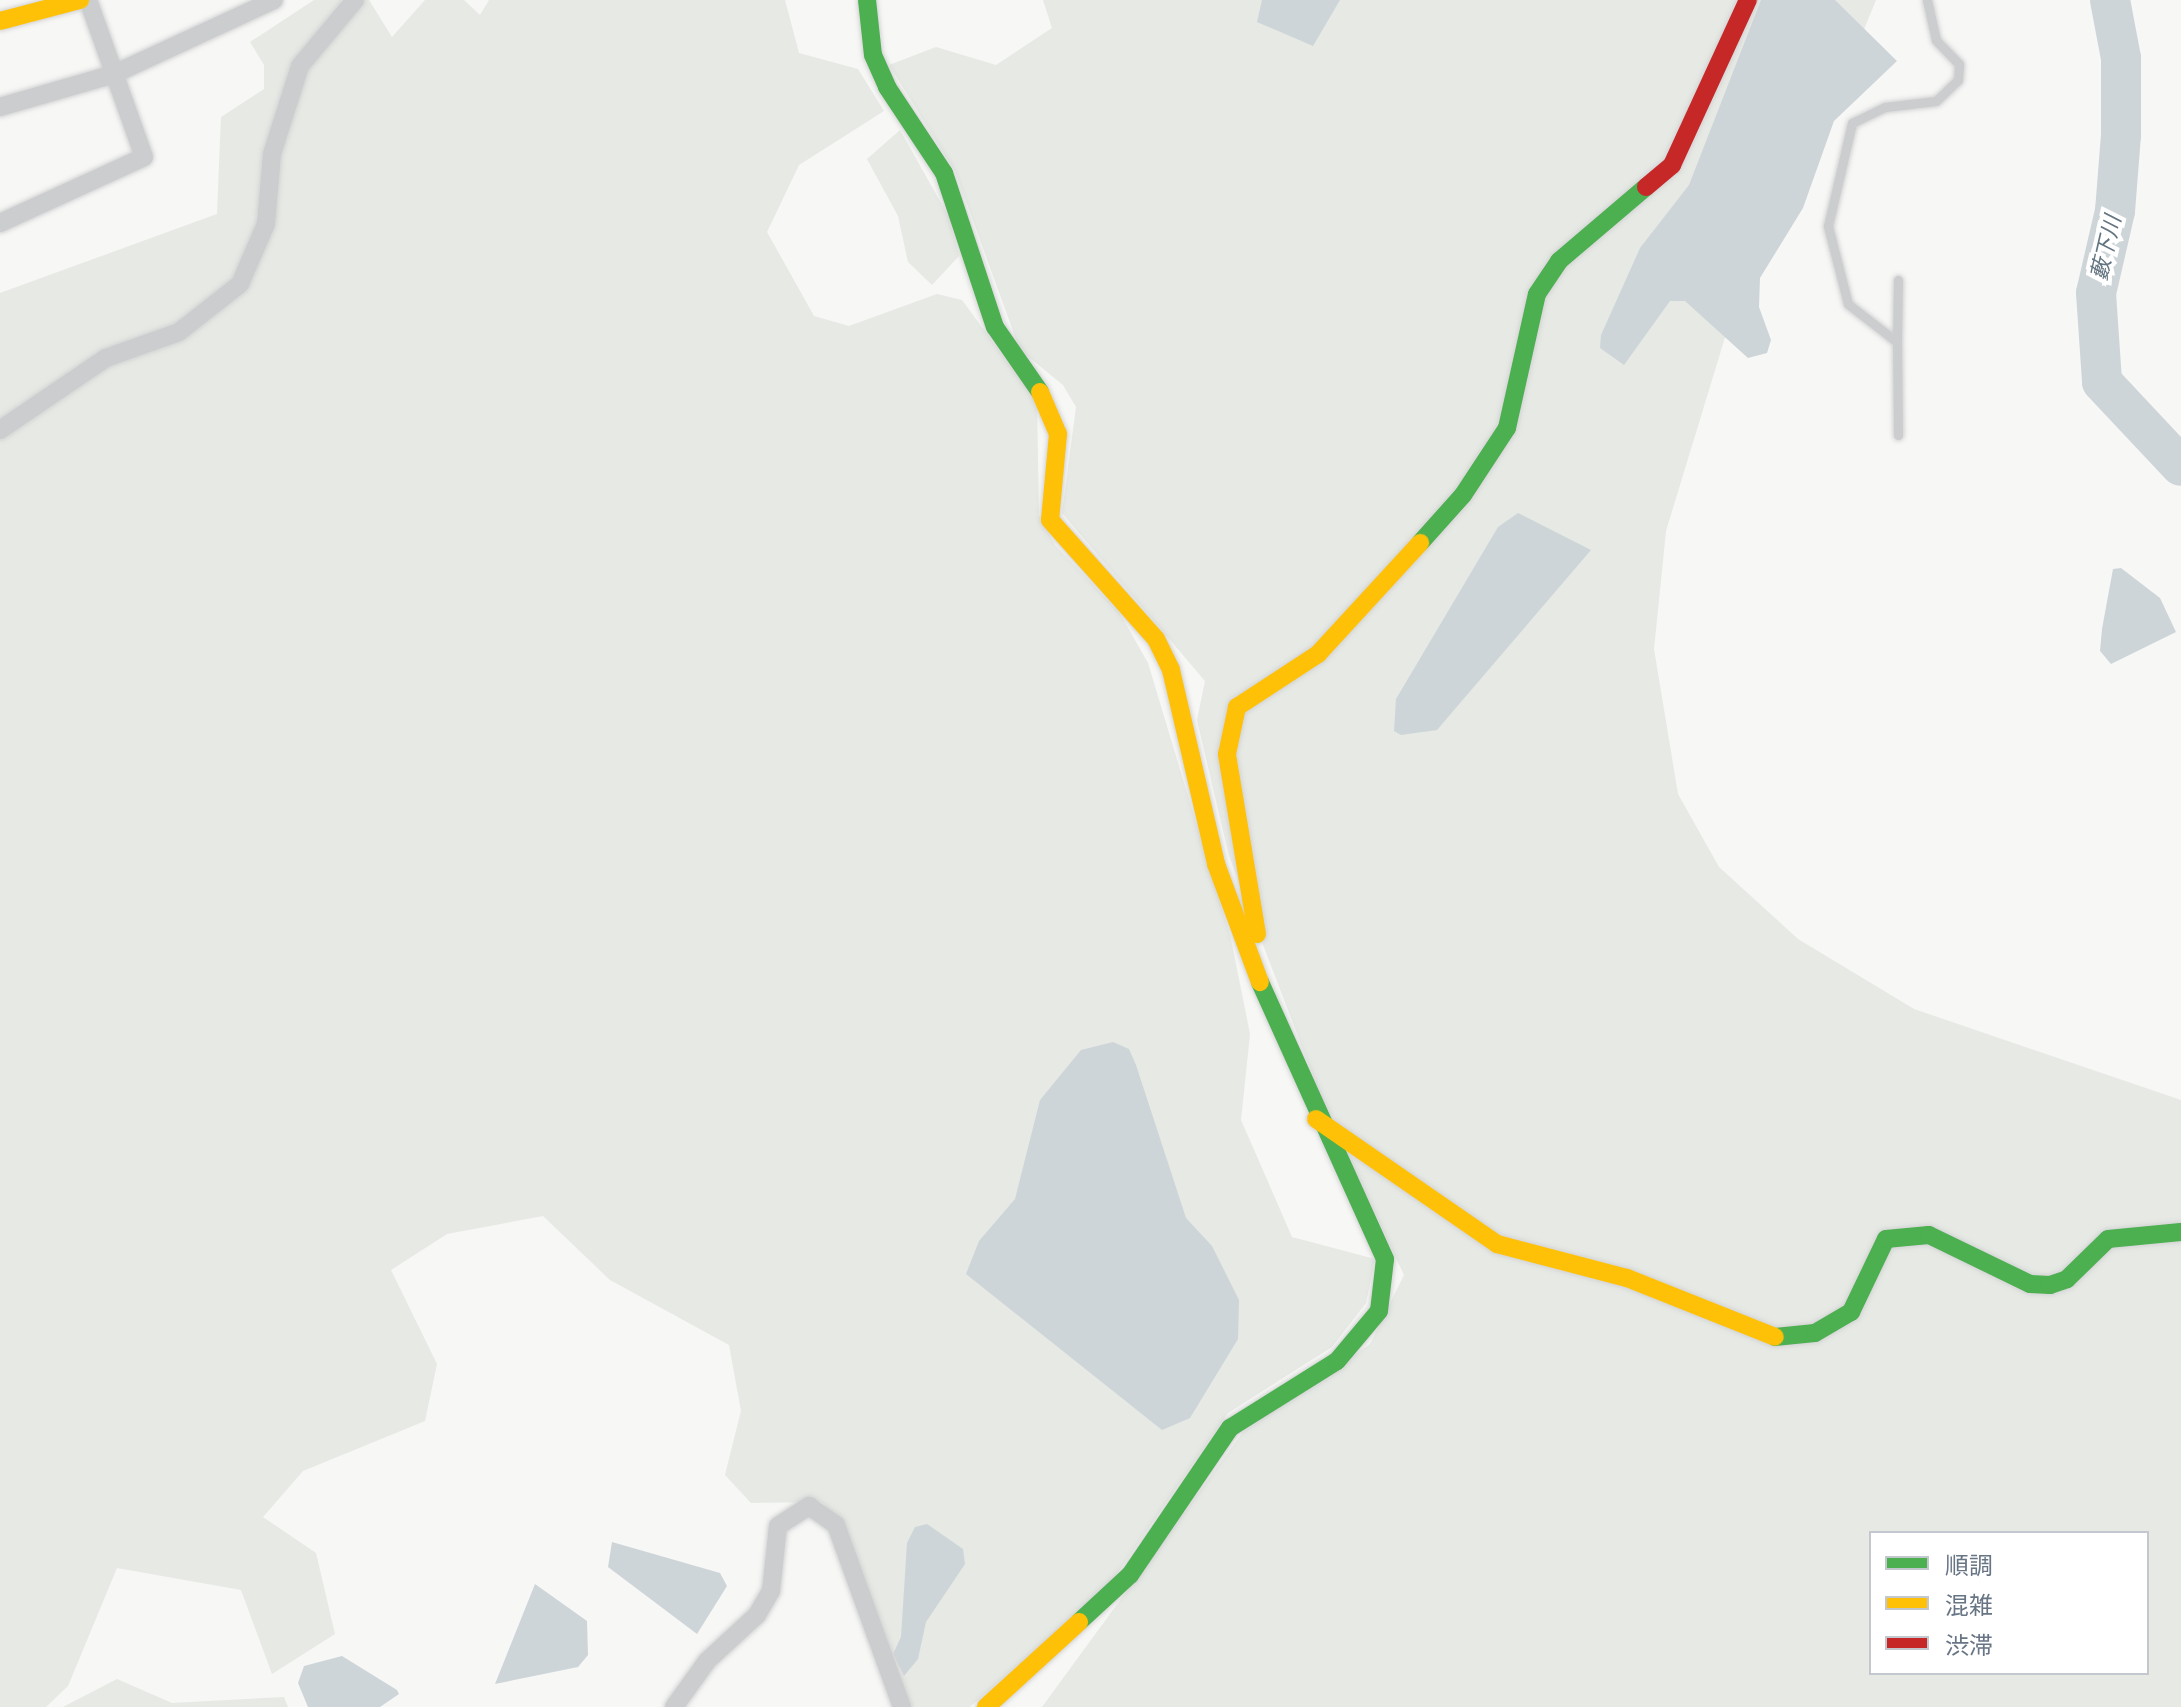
<!DOCTYPE html>
<meta charset="utf-8">
<style>
body{margin:0}
#map{position:relative;width:2181px;height:1707px;overflow:hidden;background:#f7f7f6;font-family:Mulish,"Noto Sans JP",sans-serif}
div>[style]{position:absolute}
.green>*{inset:0;background:#e6e9e4}
.water>*{inset:0;background:#ced5d8}
.river>*{height:40px;margin:-20px;padding:0 20px;transform-origin:20px;border-radius:20px;background:#ced5d8}
.roads{filter:drop-shadow(0 0 2px #d3d3d4) drop-shadow(0 0 2px #d3d3d4)}
.lane>*{height:9px;margin:-4.5px;padding:0 4.5px;transform-origin:4.5px;border-radius:4.5px;background:#cccdcf}
.street>*{height:18px;margin:-9px;padding:0 9px;transform-origin:9px;border-radius:9px;background:#cccdcf}
.fast>*{height:18px;margin:-9px;padding:0 9px;transform-origin:9px;border-radius:9px;background:#4caf50}
.slow>*{height:18px;margin:-9px;padding:0 9px;transform-origin:9px;border-radius:9px;background:#ffc107}
.jam>*{height:18px;margin:-9px;padding:0 9px;transform-origin:9px;border-radius:9px;background:#c62828}
span{translate:-50% -50%;white-space:nowrap;text-align:center;line-height:1.15;-webkit-text-stroke:8px #fff;paint-order:stroke}
.water-label{font-size:22px;color:#637580;font-style:italic}
.legend{position:absolute;left:1869px;top:1531px;width:280px;height:144px;box-sizing:border-box;background:#fff;border:2px solid #c3c8ce;margin:0;padding:10px 14px;list-style:none;font-size:24px;color:#687585}
.legend li{display:flex;align-items:center;gap:16px;height:40px}
.legend b{width:40px;border:2px solid #c3c8ce}
</style>
<div id="map">
<div class="green">
<i style="clip-path:polygon(314px 0,369px 0,392px 37px,425px 0,464px 0,480px 15px,489px 0,785px 0,799px 53px,858px 69px,884px 111px,799px 165px,767px 232px,814px 316px,849px 326px,937px 294px,962px 300px,1037px 402px,1039px 515px,1055px 545px,1119px 612px,1148px 663px,1231px 939px,1250px 1034px,1241px 1120px,1292px 1237px,1375px 1259px,1366px 1303px,1332px 1347px,1228px 1413px,1109px 1585px,970px 1707px,911px 1707px,842px 1524px,822px 1502px,751px 1503px,725px 1475px,741px 1411px,729px 1345px,610px 1280px,543px 1216px,447px 1234px,391px 1270px,437px 1364px,425px 1421px,303px 1471px,263px 1517px,316px 1553px,335px 1634px,272px 1674px,241px 1590px,117px 1568px,68px 1686px,46px 1707px,0 1707px,0 293px,217px 214px,221px 117px,264px 89px,264px 65px,250px 42px)"></i>
<i style="clip-path:polygon(evenodd,1043px 0,1876px 0,1820px 137px,1744px 275px,1666px 531px,1654px 649px,1678px 794px,1719px 867px,1798px 939px,1914px 1009px,2181px 1100px,2181px 1707px,1042px 1707px,1243px 1432px,1370px 1344px,1404px 1275px,1327px 1112px,1229px 856px,1197px 720px,1205px 681px,1062px 513px,1076px 407px,1063px 385px,1020px 350px,955px 171px,889px 65px,936px 47px,996px 65px,1052px 28px,1043px 0,1871px 1533px,2147px 1533px,2147px 1673px,1871px 1673px,1871px 1533px)"></i>
<i style="clip-path:polygon(900px 130px,949px 217px,959px 256px,932px 285px,908px 262px,898px 216px,867px 159px)"></i>
<i style="clip-path:polygon(117px 1679px,172px 1703px,284px 1697px,288px 1707px,63px 1707px)"></i>
</div>
<div class="water">
<i style="clip-path:polygon(1262px 0,1340px 0,1313px 46px,1257px 22px)"></i>
<i style="clip-path:polygon(1761px 0,1835px 0,1897px 61px,1834px 121px,1803px 208px,1760px 278px,1759px 307px,1771px 340px,1767px 353px,1748px 358px,1685px 301px,1670px 301px,1624px 365px,1600px 348px,1601px 335px,1640px 248px,1689px 185px)"></i>
<i style="clip-path:polygon(1518px 513px,1591px 550px,1437px 730px,1401px 735px,1394px 731px,1396px 699px,1498px 527px)"></i>
<i style="clip-path:polygon(2121px 568px,2160px 598px,2176px 632px,2111px 664px,2100px 651px,2102px 629px,2113px 569px)"></i>
<i style="clip-path:polygon(1113px 1042px,1129px 1049px,1136px 1065px,1186px 1218px,1212px 1246px,1239px 1300px,1238px 1339px,1190px 1418px,1162px 1430px,966px 1274px,979px 1241px,1015px 1199px,1040px 1100px,1081px 1050px)"></i>
<i style="clip-path:polygon(927px 1524px,963px 1549px,965px 1564px,926px 1622px,918px 1659px,904px 1676px,893px 1654px,901px 1637px,907px 1543px,915px 1527px)"></i>
<i style="clip-path:polygon(612px 1542px,720px 1573px,727px 1586px,697px 1634px,608px 1567px)"></i>
<i style="clip-path:polygon(535px 1584px,587px 1621px,588px 1655px,578px 1667px,495px 1684px)"></i>
<i style="clip-path:polygon(342px 1656px,397px 1690px,399px 1694px,380px 1707px,308px 1707px,298px 1683px,304px 1666px)"></i>
</div>
<div class="river">
<i style="left:2110px;top:0;width:59px;rotate:79.3deg"></i>
<i style="left:2121px;top:58px;width:77px;rotate:90deg"></i>
<i style="left:2121px;top:135px;width:76px;rotate:94.5deg"></i>
<i style="left:2115px;top:211px;width:84px;rotate:103deg"></i>
<i style="left:2096px;top:293px;width:89px;rotate:86.1deg"></i>
<i style="left:2102px;top:382px;width:115px;rotate:46.8deg"></i>
</div>
<div class="roads">
<div class="lane">
<i style="left:1897px;top:342px;width:62px;rotate:-89.1deg"></i>
<i style="left:1898px;top:435px;width:93px;rotate:-90.6deg"></i>
<i style="left:1897px;top:342px;width:62px;rotate:-142.2deg"></i>
<i style="left:1848px;top:304px;width:81px;rotate:-104.4deg"></i>
<i style="left:1828px;top:226px;width:106px;rotate:-76.9deg"></i>
<i style="left:1852px;top:123px;width:37px;rotate:-26deg"></i>
<i style="left:1885px;top:107px;width:51px;rotate:-6.7deg"></i>
<i style="left:1936px;top:101px;width:30px;rotate:-44deg"></i>
<i style="left:1958px;top:80px;width:16px;rotate:-86deg"></i>
<i style="left:1959px;top:64px;width:33px;rotate:-134deg"></i>
<i style="left:1936px;top:40px;width:41px;rotate:-102.7deg"></i>
</div>
<div class="street">
<i style="left:0;top:107px;width:119px;rotate:-16.1deg"></i>
<i style="left:114px;top:74px;width:176px;rotate:-24.8deg"></i>
<i style="left:0;top:223px;width:158px;rotate:-24.6deg"></i>
<i style="left:144px;top:157px;width:167px;rotate:-109.6deg"></i>
<i style="left:0;top:430px;width:128px;rotate:-34.2deg"></i>
<i style="left:106px;top:358px;width:77px;rotate:-19.6deg"></i>
<i style="left:179px;top:332px;width:78px;rotate:-38.2deg"></i>
<i style="left:240px;top:284px;width:65px;rotate:-66.6deg"></i>
<i style="left:266px;top:224px;width:70px;rotate:-85.1deg"></i>
<i style="left:272px;top:154px;width:92px;rotate:-72.3deg"></i>
<i style="left:300px;top:66px;width:86px;rotate:-50.2deg"></i>
<i style="left:674px;top:1707px;width:57px;rotate:-54.3deg"></i>
<i style="left:707px;top:1661px;width:68px;rotate:-42.6deg"></i>
<i style="left:757px;top:1615px;width:28px;rotate:-60deg"></i>
<i style="left:771px;top:1591px;width:65px;rotate:-83.9deg"></i>
<i style="left:778px;top:1526px;width:37px;rotate:-33deg"></i>
<i style="left:809px;top:1506px;width:33px;rotate:35deg"></i>
<i style="left:836px;top:1525px;width:194px;rotate:70.1deg"></i>
</div>
<div class="fast">
<i style="left:867px;top:0;width:55px;rotate:83.8deg"></i>
<i style="left:873px;top:55px;width:35px;rotate:66deg"></i>
<i style="left:887px;top:87px;width:103px;rotate:56.5deg"></i>
<i style="left:944px;top:173px;width:162px;rotate:71.7deg"></i>
<i style="left:995px;top:327px;width:79px;rotate:55.3deg"></i>
<i style="left:1420px;top:543px;width:64px;rotate:-48.1deg"></i>
<i style="left:1463px;top:495px;width:80px;rotate:-56.7deg"></i>
<i style="left:1507px;top:428px;width:137px;rotate:-77.4deg"></i>
<i style="left:1537px;top:294px;width:40px;rotate:-56deg"></i>
<i style="left:1559px;top:261px;width:114px;rotate:-40.4deg"></i>
<i style="left:1775px;top:1337px;width:40px;rotate:-5.7deg"></i>
<i style="left:1815px;top:1333px;width:42px;rotate:-30.3deg"></i>
<i style="left:1851px;top:1312px;width:81px;rotate:-64.4deg"></i>
<i style="left:1886px;top:1239px;width:43px;rotate:-5.3deg"></i>
<i style="left:1929px;top:1235px;width:112px;rotate:25.9deg"></i>
<i style="left:2030px;top:1284px;width:20px;rotate:3deg"></i>
<i style="left:2050px;top:1285px;width:18px;rotate:-19deg"></i>
<i style="left:2067px;top:1279px;width:57px;rotate:-44.3deg"></i>
<i style="left:2108px;top:1239px;width:73px;rotate:-5.5deg"></i>
<i style="left:1079px;top:1622px;width:69px;rotate:-42.7deg"></i>
<i style="left:1130px;top:1575px;width:178px;rotate:-55.8deg"></i>
<i style="left:1230px;top:1428px;width:126px;rotate:-32.1deg"></i>
<i style="left:1337px;top:1361px;width:65px;rotate:-50deg"></i>
<i style="left:1379px;top:1311px;width:52px;rotate:-83.4deg"></i>
<i style="left:1385px;top:1259px;width:304px;rotate:-114.3deg"></i>
</div>
<div class="slow">
<i style="left:0;top:21px;width:83px;rotate:-14.7deg"></i>
<i style="left:1040px;top:392px;width:46px;rotate:66.8deg"></i>
<i style="left:1058px;top:434px;width:86px;rotate:95.3deg"></i>
<i style="left:1050px;top:520px;width:159px;rotate:48.3deg"></i>
<i style="left:1156px;top:639px;width:34px;rotate:64deg"></i>
<i style="left:1171px;top:670px;width:199px;rotate:76.9deg"></i>
<i style="left:1216px;top:864px;width:126px;rotate:69.6deg"></i>
<i style="left:1257px;top:934px;width:182px;rotate:-99.5deg"></i>
<i style="left:1227px;top:754px;width:48px;rotate:-78deg"></i>
<i style="left:1237px;top:707px;width:97px;rotate:-33.2deg"></i>
<i style="left:1318px;top:654px;width:151px;rotate:-47.4deg"></i>
<i style="left:1316px;top:1119px;width:220px;rotate:34.6deg"></i>
<i style="left:1497px;top:1244px;width:134px;rotate:14.7deg"></i>
<i style="left:1627px;top:1278px;width:159px;rotate:21.7deg"></i>
<i style="left:986px;top:1707px;width:126px;rotate:-42.4deg"></i>
</div>
<div class="jam">
<i style="left:1646px;top:187px;width:34px;rotate:-40deg"></i>
<i style="left:1672px;top:165px;width:182px;rotate:-65.3deg"></i>
</div>
</div>
<div class="water-label">
<span style="left:2106px;top:248px;rotate:-77deg">藪下川</span>
</div>
<ul class="legend">
<li><b style="height:10px;background:#4caf50"></b>順調</li>
<li><b style="height:10px;background:#ffc107"></b>混雑</li>
<li><b style="height:10px;background:#c62828"></b>渋滞</li>
</ul>
</div>
